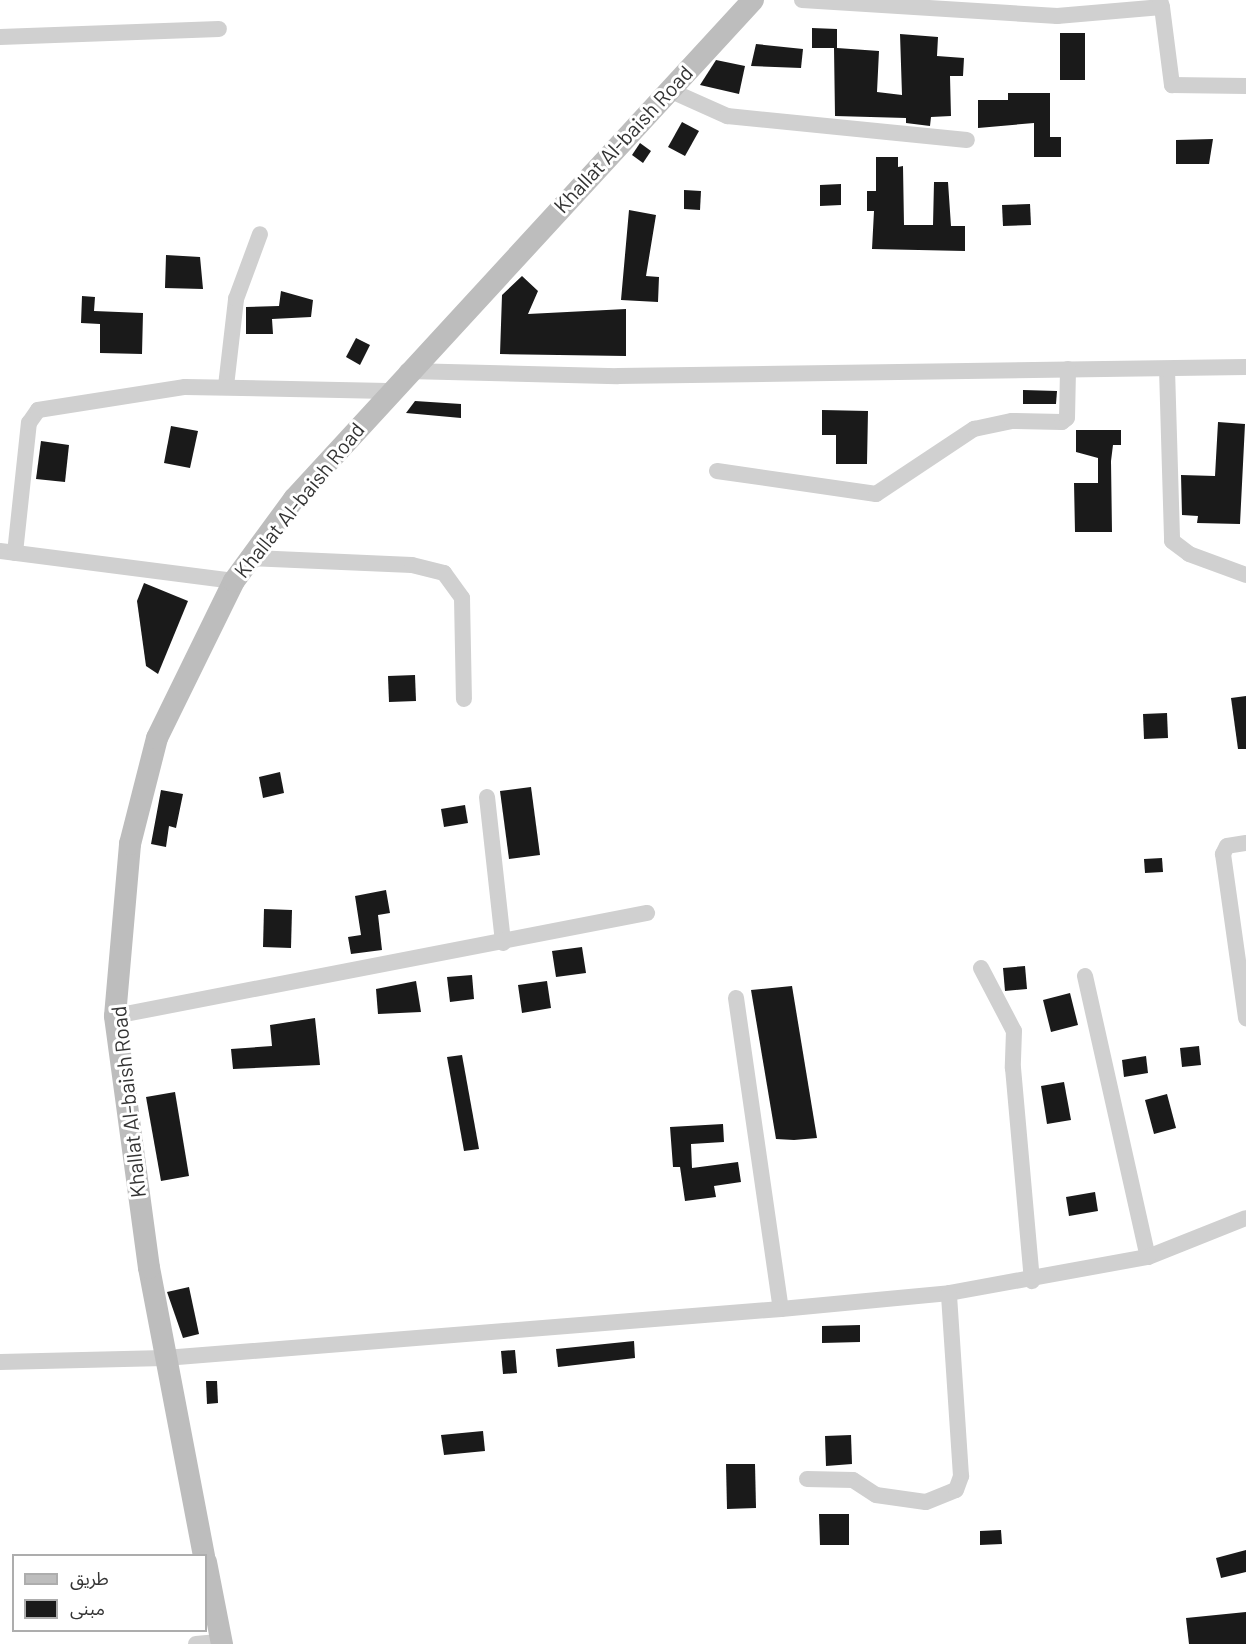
<!DOCTYPE html>
<meta charset="utf-8">
<style>
body{margin:0}
#map{position:relative;width:1246px;height:1644px;overflow:hidden;background:#fff;font-family:Barlow,"Noto Sans Arabic",sans-serif}
div>[style]{position:absolute}
.building>*{inset:0;background:#1a1a1a}
.street>*{height:16px;margin:-8px;padding:0 8px;transform-origin:8px;border-radius:8px;background:#d0d0d0}
.secondary>*{height:22px;margin:-11px;padding:0 11px;transform-origin:11px;border-radius:11px;background:#bdbdbd}
span{translate:-50% -50%;white-space:nowrap;text-align:center;line-height:1.15;-webkit-text-stroke:6px #fff;paint-order:stroke}
.street-label{font-size:21px;color:#333}
.legend{position:absolute;left:12px;top:1554px;width:195px;height:78px;box-sizing:border-box;background:#fff;border:2px solid #adadad;margin:0;padding:8px 10px;list-style:none;font-size:18px;color:#333}
.legend li{display:flex;align-items:center;gap:12px;height:30px}
.legend b{width:30px;border:2px solid #adadad}
</style>
<div id="map">
<div class="building">
<i style="clip-path:polygon(812px 28px,837px 29px,837px 48px,879px 51px,877px 92px,902px 95px,900px 34px,938px 37px,937px 56px,964px 58px,963px 76px,950px 76px,951px 116px,931px 117px,930px 126px,906px 123px,906px 118px,835px 116px,834px 48px,812px 48px)"></i>
<i style="clip-path:polygon(1060px 33px,1085px 33px,1085px 80px,1060px 80px)"></i>
<i style="clip-path:polygon(756px 44px,803px 49px,801px 68px,751px 66px)"></i>
<i style="clip-path:polygon(716px 60px,745px 66px,739px 94px,700px 85px)"></i>
<i style="clip-path:polygon(1008px 93px,1050px 93px,1050px 137px,1061px 137px,1061px 157px,1034px 157px,1034px 123px,978px 128px,978px 100px,1008px 100px)"></i>
<i style="clip-path:polygon(682px 122px,699px 131px,685px 156px,668px 147px)"></i>
<i style="clip-path:polygon(1213px 139px,1209px 164px,1176px 164px,1176px 140px)"></i>
<i style="clip-path:polygon(640px 143px,651px 151px,643px 163px,632px 155px)"></i>
<i style="clip-path:polygon(876px 157px,898px 157px,898px 167px,903px 166px,904px 225px,933px 225px,934px 182px,948px 182px,951px 226px,965px 226px,965px 251px,872px 249px,874px 211px,867px 211px,867px 191px,876px 191px)"></i>
<i style="clip-path:polygon(841px 184px,841px 205px,820px 206px,820px 185px)"></i>
<i style="clip-path:polygon(684px 190px,701px 191px,700px 210px,684px 209px)"></i>
<i style="clip-path:polygon(1030px 204px,1031px 225px,1003px 226px,1002px 205px)"></i>
<i style="clip-path:polygon(629px 210px,656px 215px,646px 276px,659px 277px,658px 302px,621px 300px)"></i>
<i style="clip-path:polygon(166px 255px,200px 257px,203px 289px,165px 288px)"></i>
<i style="clip-path:polygon(522px 276px,538px 291px,528px 314px,626px 309px,626px 356px,500px 354px,502px 295px)"></i>
<i style="clip-path:polygon(281px 291px,313px 300px,311px 317px,272px 319px,273px 334px,246px 334px,246px 307px,279px 306px)"></i>
<i style="clip-path:polygon(82px 296px,95px 297px,94px 311px,143px 313px,142px 354px,100px 353px,100px 324px,81px 323px)"></i>
<i style="clip-path:polygon(356px 338px,370px 345px,360px 365px,346px 357px)"></i>
<i style="clip-path:polygon(1023px 390px,1057px 391px,1056px 404px,1023px 404px)"></i>
<i style="clip-path:polygon(415px 401px,461px 404px,461px 418px,406px 413px)"></i>
<i style="clip-path:polygon(822px 410px,868px 411px,867px 464px,836px 464px,836px 435px,822px 435px)"></i>
<i style="clip-path:polygon(1218px 422px,1245px 424px,1240px 524px,1197px 523px,1198px 516px,1182px 515px,1181px 475px,1215px 476px)"></i>
<i style="clip-path:polygon(171px 426px,198px 431px,190px 468px,164px 463px)"></i>
<i style="clip-path:polygon(1076px 430px,1121px 430px,1121px 445px,1113px 445px,1111px 461px,1112px 532px,1075px 532px,1074px 483px,1098px 483px,1098px 458px,1076px 452px)"></i>
<i style="clip-path:polygon(41px 441px,69px 445px,65px 482px,36px 479px)"></i>
<i style="clip-path:polygon(144px 583px,188px 601px,158px 674px,146px 666px,137px 601px)"></i>
<i style="clip-path:polygon(415px 675px,416px 701px,389px 702px,388px 676px)"></i>
<i style="clip-path:polygon(1246px 696px,1246px 749px,1238px 749px,1231px 698px)"></i>
<i style="clip-path:polygon(1167px 713px,1168px 738px,1144px 739px,1143px 714px)"></i>
<i style="clip-path:polygon(280px 772px,284px 793px,263px 798px,259px 777px)"></i>
<i style="clip-path:polygon(531px 787px,540px 855px,509px 859px,500px 791px)"></i>
<i style="clip-path:polygon(161px 790px,183px 794px,176px 828px,169px 826px,166px 847px,151px 844px)"></i>
<i style="clip-path:polygon(465px 805px,468px 823px,444px 827px,441px 809px)"></i>
<i style="clip-path:polygon(1162px 858px,1163px 872px,1145px 873px,1144px 859px)"></i>
<i style="clip-path:polygon(386px 890px,390px 913px,378px 915px,382px 950px,351px 954px,348px 937px,361px 935px,355px 896px)"></i>
<i style="clip-path:polygon(264px 909px,292px 910px,291px 948px,263px 947px)"></i>
<i style="clip-path:polygon(582px 947px,586px 973px,556px 977px,552px 951px)"></i>
<i style="clip-path:polygon(1025px 966px,1027px 989px,1005px 991px,1003px 968px)"></i>
<i style="clip-path:polygon(472px 975px,474px 999px,450px 1002px,447px 977px)"></i>
<i style="clip-path:polygon(416px 981px,421px 1012px,378px 1014px,376px 989px)"></i>
<i style="clip-path:polygon(547px 981px,551px 1008px,522px 1013px,518px 985px)"></i>
<i style="clip-path:polygon(792px 986px,817px 1138px,794px 1140px,776px 1139px,751px 990px)"></i>
<i style="clip-path:polygon(1070px 993px,1078px 1025px,1051px 1032px,1043px 1000px)"></i>
<i style="clip-path:polygon(315px 1018px,320px 1065px,233px 1069px,231px 1049px,272px 1046px,270px 1025px)"></i>
<i style="clip-path:polygon(1199px 1046px,1201px 1065px,1182px 1067px,1180px 1048px)"></i>
<i style="clip-path:polygon(462px 1055px,479px 1149px,464px 1151px,447px 1057px)"></i>
<i style="clip-path:polygon(1146px 1056px,1148px 1073px,1124px 1077px,1122px 1060px)"></i>
<i style="clip-path:polygon(1064px 1082px,1071px 1120px,1047px 1124px,1041px 1086px)"></i>
<i style="clip-path:polygon(175px 1092px,189px 1176px,161px 1181px,146px 1097px)"></i>
<i style="clip-path:polygon(1167px 1094px,1176px 1128px,1154px 1134px,1145px 1100px)"></i>
<i style="clip-path:polygon(723px 1124px,724px 1142px,691px 1144px,692px 1168px,738px 1162px,741px 1182px,714px 1186px,716px 1197px,685px 1201px,680px 1167px,673px 1167px,670px 1127px)"></i>
<i style="clip-path:polygon(1095px 1192px,1098px 1211px,1069px 1216px,1066px 1197px)"></i>
<i style="clip-path:polygon(189px 1287px,199px 1334px,183px 1338px,167px 1292px)"></i>
<i style="clip-path:polygon(860px 1325px,860px 1342px,822px 1343px,822px 1326px)"></i>
<i style="clip-path:polygon(634px 1341px,635px 1358px,558px 1367px,556px 1349px)"></i>
<i style="clip-path:polygon(515px 1350px,517px 1373px,503px 1374px,501px 1351px)"></i>
<i style="clip-path:polygon(206px 1381px,217px 1381px,218px 1403px,207px 1404px)"></i>
<i style="clip-path:polygon(483px 1431px,485px 1451px,444px 1455px,441px 1435px)"></i>
<i style="clip-path:polygon(851px 1435px,852px 1464px,826px 1466px,825px 1436px)"></i>
<i style="clip-path:polygon(726px 1464px,755px 1464px,756px 1508px,727px 1509px)"></i>
<i style="clip-path:polygon(819px 1514px,849px 1514px,849px 1545px,820px 1545px)"></i>
<i style="clip-path:polygon(1001px 1530px,1002px 1544px,980px 1545px,980px 1531px)"></i>
<i style="clip-path:polygon(1246px 1550px,1246px 1572px,1221px 1578px,1216px 1558px)"></i>
<i style="clip-path:polygon(1246px 1612px,1246px 1644px,1189px 1644px,1186px 1618px)"></i>
</div>
<div class="street">
<i style="left:802px;top:0;width:256px;rotate:3.6deg"></i>
<i style="left:1057px;top:16px;width:105px;rotate:-4.9deg"></i>
<i style="left:1162px;top:7px;width:7px;rotate:-106deg"></i>
<i style="left:1162px;top:7px;width:79px;rotate:82.7deg"></i>
<i style="left:1172px;top:85px;width:74px;rotate:0.8deg"></i>
<i style="left:0;top:37px;width:219px;rotate:-2.1deg"></i>
<i style="left:669px;top:90px;width:64px;rotate:24.1deg"></i>
<i style="left:727px;top:116px;width:241px;rotate:5.7deg"></i>
<i style="left:1167px;top:369px;width:172px;rotate:88.3deg"></i>
<i style="left:1172px;top:541px;width:21px;rotate:37deg"></i>
<i style="left:1189px;top:554px;width:61px;rotate:20.2deg"></i>
<i style="left:407px;top:371px;width:211px;rotate:1.4deg"></i>
<i style="left:618px;top:376px;width:628px;rotate:-0.82deg"></i>
<i style="left:226px;top:386px;width:88px;rotate:-83.4deg"></i>
<i style="left:236px;top:299px;width:69px;rotate:-69.7deg"></i>
<i style="left:717px;top:471px;width:161px;rotate:8.2deg"></i>
<i style="left:876px;top:494px;width:118px;rotate:-33.6deg"></i>
<i style="left:974px;top:429px;width:39px;rotate:-12deg"></i>
<i style="left:1012px;top:421px;width:50px;rotate:1.1deg"></i>
<i style="left:1062px;top:422px;width:6px;rotate:-39deg"></i>
<i style="left:1067px;top:418px;width:49px;rotate:-88.8deg"></i>
<i style="left:0;top:551px;width:236px;rotate:7.3deg"></i>
<i style="left:15px;top:553px;width:131px;rotate:-83.9deg"></i>
<i style="left:29px;top:423px;width:16px;rotate:-55deg"></i>
<i style="left:38px;top:410px;width:149px;rotate:-8.9deg"></i>
<i style="left:185px;top:387px;width:203px;rotate:1.1deg"></i>
<i style="left:251px;top:558px;width:161px;rotate:2.5deg"></i>
<i style="left:412px;top:565px;width:33px;rotate:14deg"></i>
<i style="left:444px;top:573px;width:31px;rotate:54deg"></i>
<i style="left:462px;top:598px;width:101px;rotate:88.9deg"></i>
<i style="left:487px;top:797px;width:147px;rotate:83.7deg"></i>
<i style="left:1246px;top:843px;width:19px;rotate:171deg"></i>
<i style="left:1227px;top:846px;width:9px;rotate:117deg"></i>
<i style="left:1223px;top:854px;width:166px;rotate:82deg"></i>
<i style="left:981px;top:968px;width:71px;rotate:62.4deg"></i>
<i style="left:1014px;top:1031px;width:37px;rotate:92deg"></i>
<i style="left:1013px;top:1068px;width:214px;rotate:84.9deg"></i>
<i style="left:1085px;top:976px;width:288px;rotate:77.4deg"></i>
<i style="left:1148px;top:1257px;width:105px;rotate:-21.7deg"></i>
<i style="left:736px;top:998px;width:314px;rotate:81.8deg"></i>
<i style="left:115px;top:1016px;width:542px;rotate:-10.96deg"></i>
<i style="left:0;top:1362px;width:165px;rotate:-1.4deg"></i>
<i style="left:165px;top:1358px;width:618px;rotate:-4.55deg"></i>
<i style="left:781px;top:1309px;width:169px;rotate:-5.4deg"></i>
<i style="left:949px;top:1293px;width:202px;rotate:-10.3deg"></i>
<i style="left:807px;top:1479px;width:46px;rotate:1.2deg"></i>
<i style="left:853px;top:1480px;width:27px;rotate:33deg"></i>
<i style="left:876px;top:1495px;width:50px;rotate:8deg"></i>
<i style="left:926px;top:1502px;width:32px;rotate:-22deg"></i>
<i style="left:956px;top:1490px;width:15px;rotate:-70deg"></i>
<i style="left:961px;top:1476px;width:183px;rotate:-93.8deg"></i>
<i style="left:196px;top:1644px;width:25px;rotate:-5deg"></i>
</div>
<div class="secondary">
<i style="left:204px;top:1556px;width:293px;rotate:-100.8deg"></i>
<i style="left:149px;top:1268px;width:254px;rotate:-97.7deg"></i>
<i style="left:115px;top:1016px;width:173px;rotate:-85deg"></i>
<i style="left:130px;top:844px;width:109px;rotate:-75.7deg"></i>
<i style="left:157px;top:738px;width:175px;rotate:-63.9deg"></i>
<i style="left:234px;top:581px;width:102px;rotate:-53.8deg"></i>
<i style="left:294px;top:499px;width:678px;rotate:-47.39deg"></i>
<i style="left:206px;top:1562px;width:84px;rotate:79deg"></i>
</div>
<div class="street-label">
<span style="left:623px;top:139px;rotate:-47deg">Khallat Al-baish Road</span>
<span style="left:299px;top:500px;rotate:-51deg">Khallat Al-baish Road</span>
<span style="left:128px;top:1102px;rotate:-96deg">Khallat Al-baish Road</span>
</div>
<ul class="legend">
<li><b style="height:8px;background:#bdbdbd"></b>طريق</li>
<li><b style="height:16px;background:#1a1a1a"></b>مبنى</li>
</ul>
</div>
